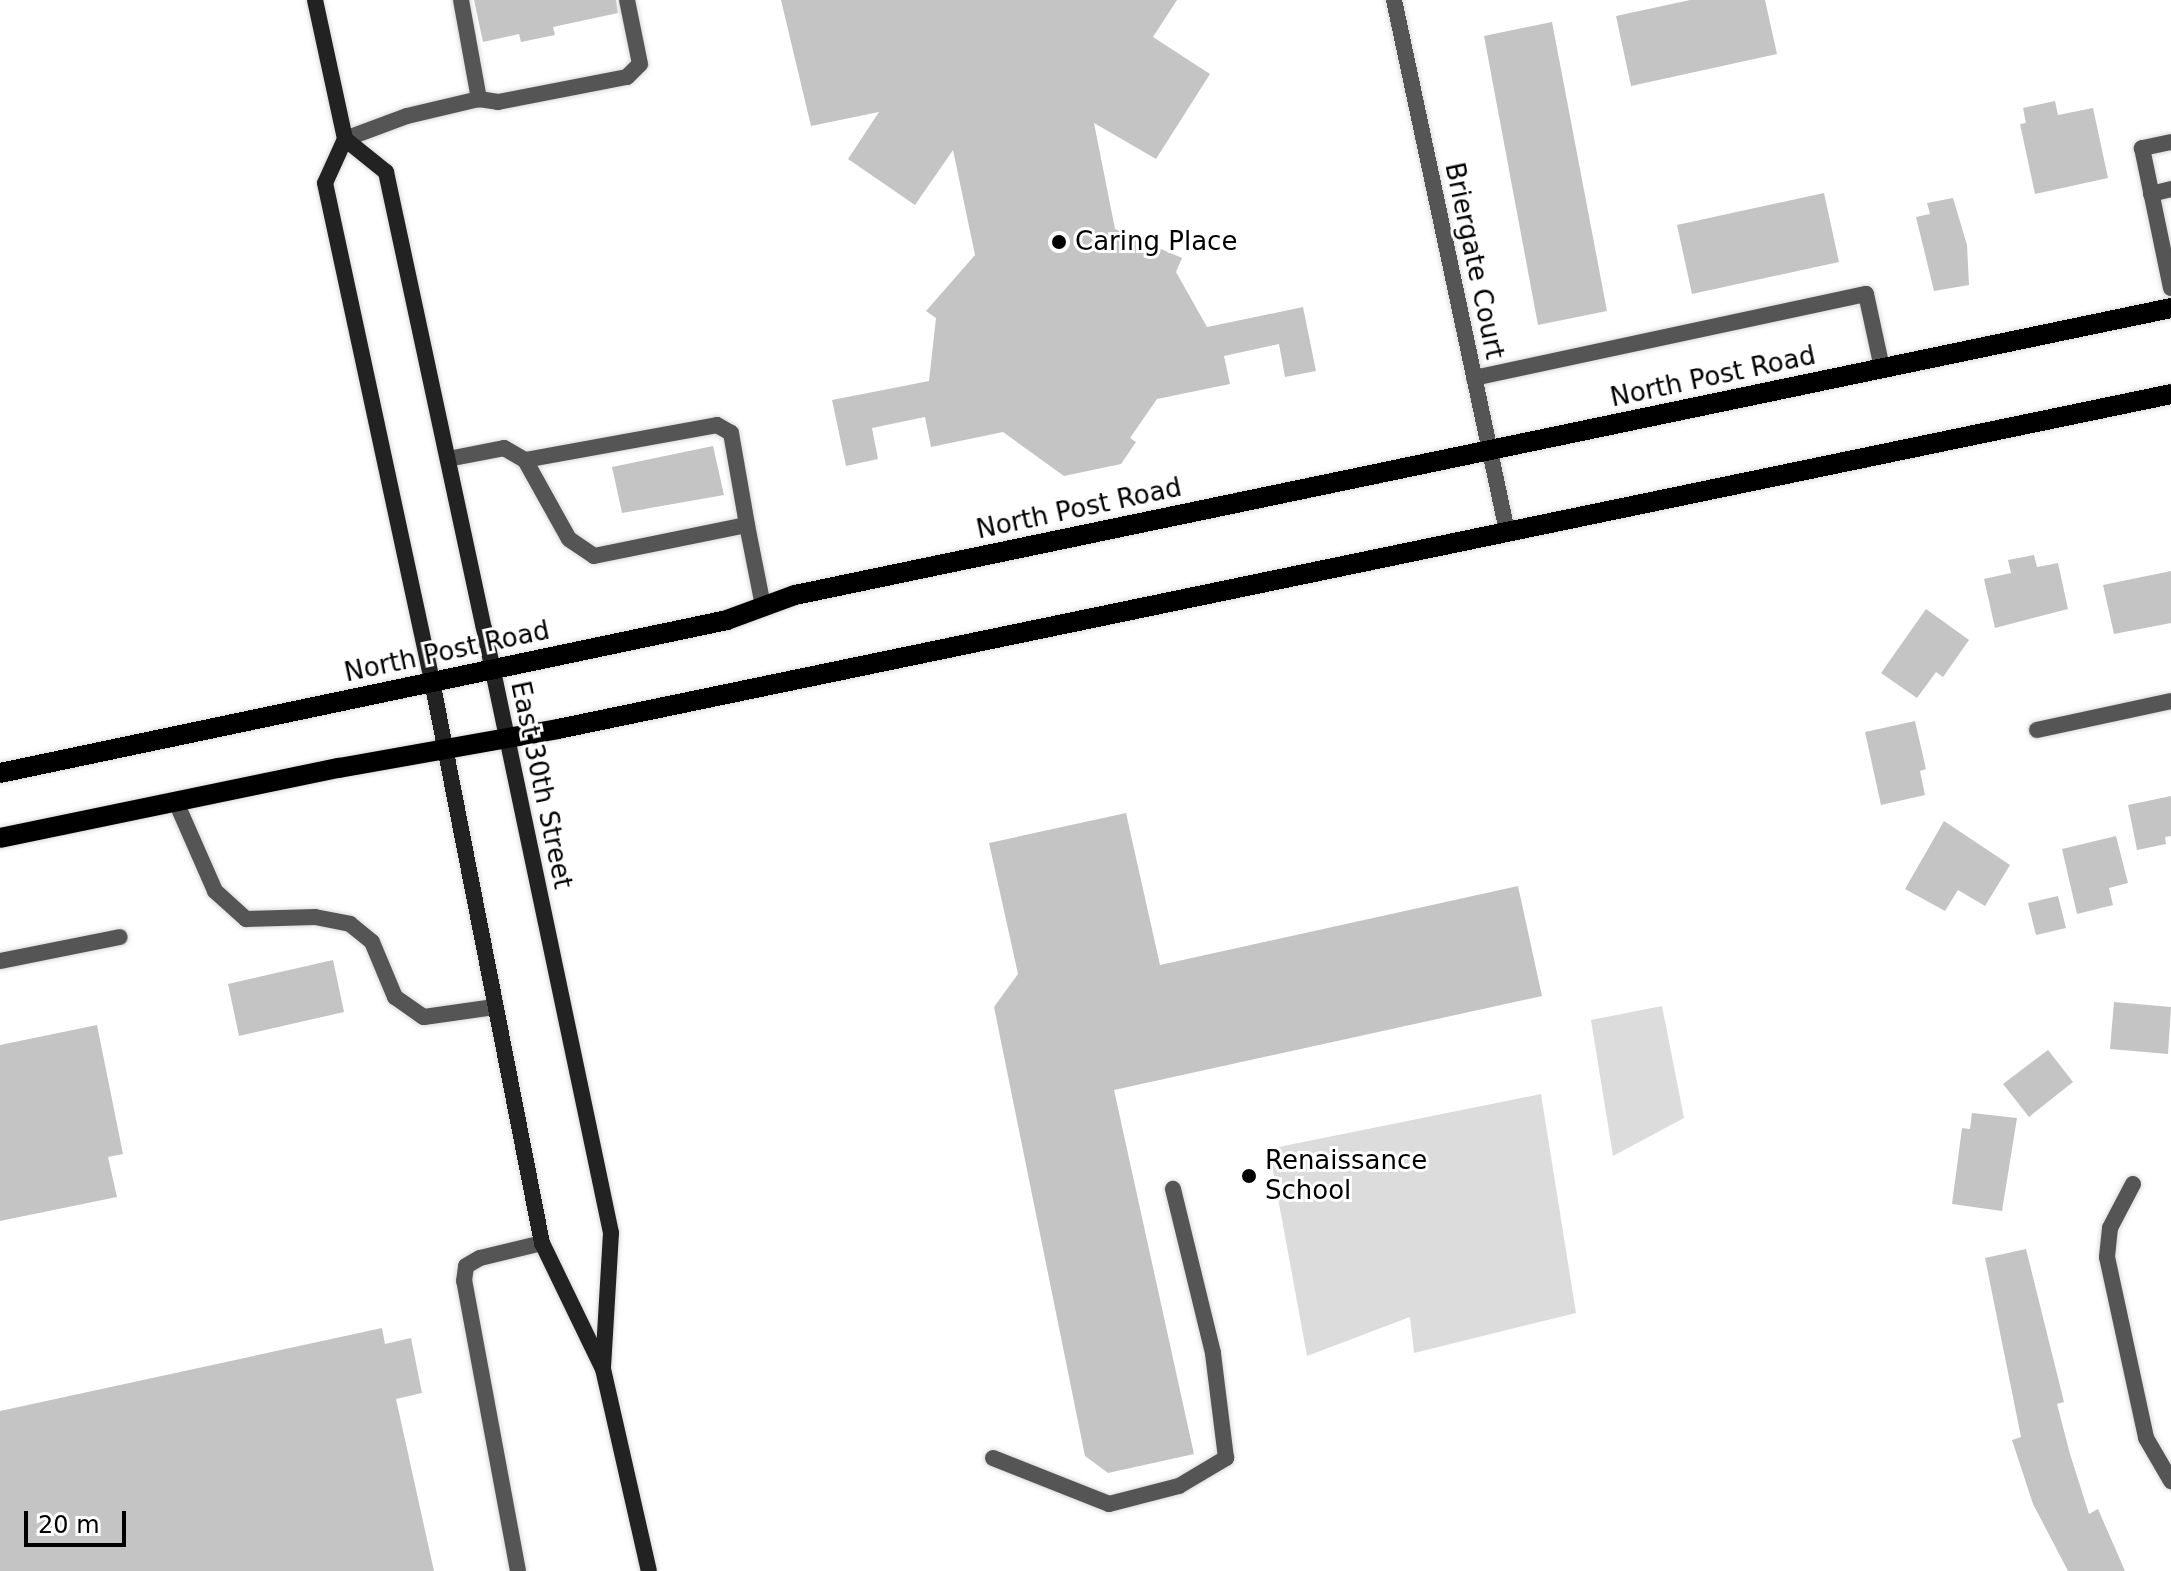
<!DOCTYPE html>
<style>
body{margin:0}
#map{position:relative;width:2171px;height:1571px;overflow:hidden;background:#fff;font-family:"DejaVu Sans",sans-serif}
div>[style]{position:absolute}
.green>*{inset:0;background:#dcdcdc}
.building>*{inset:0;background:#c4c4c4}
.roads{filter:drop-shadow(0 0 2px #dbdbdb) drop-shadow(0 0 2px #dbdbdb)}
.lane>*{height:16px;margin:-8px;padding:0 8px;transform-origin:8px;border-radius:8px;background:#555}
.street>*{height:16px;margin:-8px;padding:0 8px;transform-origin:8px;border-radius:8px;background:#555}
.secondary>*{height:16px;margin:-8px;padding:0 8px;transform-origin:8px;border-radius:8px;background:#222}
.primary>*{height:20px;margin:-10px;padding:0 10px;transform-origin:10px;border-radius:10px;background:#000}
.dots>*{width:22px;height:22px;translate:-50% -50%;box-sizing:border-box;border:4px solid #fff;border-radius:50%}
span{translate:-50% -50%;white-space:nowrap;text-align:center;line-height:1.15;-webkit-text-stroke:6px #fff;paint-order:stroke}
.poi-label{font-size:26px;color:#000}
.left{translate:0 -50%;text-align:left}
.street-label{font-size:26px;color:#000}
.scale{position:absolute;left:24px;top:1511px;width:102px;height:36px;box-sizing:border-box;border:4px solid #000;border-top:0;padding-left:10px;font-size:24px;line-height:28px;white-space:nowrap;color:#000;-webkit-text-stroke:6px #fff;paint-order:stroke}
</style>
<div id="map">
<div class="green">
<i style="clip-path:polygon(1662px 1006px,1684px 1118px,1613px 1156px,1591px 1020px)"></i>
<i style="clip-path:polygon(1541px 1094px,1576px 1313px,1414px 1353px,1410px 1317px,1307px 1356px,1269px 1149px)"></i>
</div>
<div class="building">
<i style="clip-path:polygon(474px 0,616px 0,618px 13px,553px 27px,555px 35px,521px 42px,519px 34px,483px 42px)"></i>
<i style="clip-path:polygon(781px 0,1177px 0,1153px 37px,1210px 74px,1156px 159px,1094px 123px,1115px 229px,1182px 258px,1176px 272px,1207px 327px,1303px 307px,1316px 371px,1285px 377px,1279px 344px,1224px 356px,1230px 384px,1157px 399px,1130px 438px,1136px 442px,1121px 464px,1064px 476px,1003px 432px,931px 447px,925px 417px,872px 428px,878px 459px,846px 466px,832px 400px,929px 381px,936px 318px,926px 311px,975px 255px,953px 150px,915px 205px,848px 159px,879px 112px,811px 126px)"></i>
<i style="clip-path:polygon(1690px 0,1765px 0,1777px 54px,1631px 86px,1616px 16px)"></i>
<i style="clip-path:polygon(1552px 22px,1607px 311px,1538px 325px,1484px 36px)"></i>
<i style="clip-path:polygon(2055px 101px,2058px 115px,2093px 108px,2108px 178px,2035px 194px,2020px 124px,2026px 123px,2023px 108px)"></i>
<i style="clip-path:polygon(1824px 193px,1839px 262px,1692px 294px,1677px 225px)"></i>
<i style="clip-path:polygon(1953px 198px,1967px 245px,1969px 285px,1934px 291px,1916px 217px,1930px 214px,1927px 203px)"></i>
<i style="clip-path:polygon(713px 446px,724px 495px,622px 513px,612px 467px)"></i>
<i style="clip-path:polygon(2034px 555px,2037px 567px,2058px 563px,2068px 609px,1995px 628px,1984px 579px,2011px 573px,2008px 560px)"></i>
<i style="clip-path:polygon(2171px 571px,2171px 623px,2114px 634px,2103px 585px)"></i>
<i style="clip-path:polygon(1926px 609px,1969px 640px,1943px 677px,1936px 672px,1917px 698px,1881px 673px)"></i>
<i style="clip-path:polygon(1915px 721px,1926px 769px,1920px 771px,1925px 795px,1881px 805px,1865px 732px)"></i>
<i style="clip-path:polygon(2171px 796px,2171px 836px,2165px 837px,2166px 844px,2137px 850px,2128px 805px)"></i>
<i style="clip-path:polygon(1126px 813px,1160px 965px,1518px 886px,1542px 996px,1114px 1090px,1194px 1454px,1108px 1473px,1085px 1456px,994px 1007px,1018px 974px,989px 843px)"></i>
<i style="clip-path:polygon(1944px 821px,2010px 865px,1985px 906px,1958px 890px,1945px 911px,1905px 889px)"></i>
<i style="clip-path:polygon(2116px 836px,2128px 883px,2109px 888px,2113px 905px,2077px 914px,2062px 849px)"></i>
<i style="clip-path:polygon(2058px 896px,2066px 928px,2036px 935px,2028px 903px)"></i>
<i style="clip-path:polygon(333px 960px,344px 1012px,239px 1036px,228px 984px)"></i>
<i style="clip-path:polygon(2114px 1002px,2171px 1007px,2168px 1054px,2110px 1049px)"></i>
<i style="clip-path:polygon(97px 1025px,123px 1154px,108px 1157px,117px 1197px,0 1221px,0 1045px)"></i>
<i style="clip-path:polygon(2048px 1050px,2073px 1082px,2029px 1117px,2003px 1084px)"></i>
<i style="clip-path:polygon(1972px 1113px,2017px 1118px,2002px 1211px,1952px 1204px,1962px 1128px,1970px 1129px)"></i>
<i style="clip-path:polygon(2026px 1249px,2064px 1402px,2057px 1404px,2070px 1454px,2089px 1514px,2098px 1509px,2125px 1571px,2068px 1571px,2033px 1504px,2012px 1440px,2021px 1437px,1985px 1258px)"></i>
<i style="clip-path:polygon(382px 1328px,385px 1344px,411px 1338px,422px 1393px,396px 1399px,434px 1571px,0 1571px,0 1411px)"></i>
</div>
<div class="roads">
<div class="lane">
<i style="left:461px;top:0;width:101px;rotate:79.7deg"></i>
<i style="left:345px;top:139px;width:66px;rotate:-20.4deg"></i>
<i style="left:407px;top:116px;width:74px;rotate:-13.3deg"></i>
<i style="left:479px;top:99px;width:19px;rotate:9deg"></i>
<i style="left:498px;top:102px;width:131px;rotate:-11deg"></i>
<i style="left:627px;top:77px;width:18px;rotate:-45deg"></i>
<i style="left:640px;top:64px;width:65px;rotate:-101.5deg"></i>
<i style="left:2171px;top:142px;width:30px;rotate:168deg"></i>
<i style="left:2142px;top:148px;width:143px;rotate:78.3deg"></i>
<i style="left:2151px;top:194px;width:21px;rotate:-14deg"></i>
<i style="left:1474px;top:378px;width:401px;rotate:-12.1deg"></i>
<i style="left:1866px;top:294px;width:76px;rotate:77.8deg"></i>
<i style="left:448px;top:459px;width:57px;rotate:-11.1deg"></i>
<i style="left:504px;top:448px;width:24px;rotate:30deg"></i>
<i style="left:525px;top:460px;width:90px;rotate:60.9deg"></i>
<i style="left:569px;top:539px;width:30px;rotate:34deg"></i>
<i style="left:594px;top:556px;width:156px;rotate:-11.5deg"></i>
<i style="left:747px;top:525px;width:83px;rotate:78.8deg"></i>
<i style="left:525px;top:460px;width:195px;rotate:-10.3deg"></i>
<i style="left:717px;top:425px;width:16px;rotate:30deg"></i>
<i style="left:731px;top:433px;width:93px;rotate:80.1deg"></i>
<i style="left:176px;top:802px;width:97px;rotate:66.3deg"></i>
<i style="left:215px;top:891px;width:42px;rotate:42.1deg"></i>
<i style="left:246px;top:919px;width:69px;rotate:-1.7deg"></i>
<i style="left:315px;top:917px;width:36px;rotate:11deg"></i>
<i style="left:350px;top:924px;width:28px;rotate:39deg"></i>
<i style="left:372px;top:942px;width:60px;rotate:67.3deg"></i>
<i style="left:395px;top:997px;width:35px;rotate:35deg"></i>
<i style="left:424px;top:1017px;width:71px;rotate:-8.1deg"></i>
<i style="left:0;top:961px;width:122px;rotate:-11.3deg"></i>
<i style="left:993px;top:1458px;width:125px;rotate:21.6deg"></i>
<i style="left:1109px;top:1504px;width:72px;rotate:-14.4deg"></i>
<i style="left:1179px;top:1486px;width:55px;rotate:-30.8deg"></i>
<i style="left:1226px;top:1458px;width:106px;rotate:-97.1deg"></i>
<i style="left:1213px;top:1353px;width:169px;rotate:-103.7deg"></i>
<i style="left:518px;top:1571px;width:295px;rotate:-100.5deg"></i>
<i style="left:464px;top:1281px;width:15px;rotate:-82deg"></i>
<i style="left:466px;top:1266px;width:16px;rotate:-30deg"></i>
<i style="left:480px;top:1258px;width:64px;rotate:-13.6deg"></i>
</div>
<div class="street">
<i style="left:1394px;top:0;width:543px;rotate:77.99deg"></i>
<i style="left:2037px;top:730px;width:137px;rotate:-12.2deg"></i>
<i style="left:2133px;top:1184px;width:50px;rotate:117.6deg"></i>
<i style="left:2110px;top:1228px;width:29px;rotate:96deg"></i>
<i style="left:2107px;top:1257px;width:185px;rotate:77.8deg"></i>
<i style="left:2146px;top:1438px;width:50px;rotate:59.8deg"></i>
</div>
<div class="secondary">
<i style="left:315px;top:0;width:142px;rotate:77.8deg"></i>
<i style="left:345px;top:139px;width:48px;rotate:114.4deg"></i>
<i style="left:325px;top:183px;width:509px;rotate:77.87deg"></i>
<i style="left:432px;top:681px;width:573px;rotate:78.93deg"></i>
<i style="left:542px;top:1243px;width:140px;rotate:64.2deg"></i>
<i style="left:603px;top:1369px;width:207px;rotate:77.2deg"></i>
<i style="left:345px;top:139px;width:53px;rotate:38.8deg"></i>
<i style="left:386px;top:172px;width:466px;rotate:77.9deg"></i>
<i style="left:484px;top:628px;width:618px;rotate:78.14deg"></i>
<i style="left:611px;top:1233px;width:134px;rotate:93.4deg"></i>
</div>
<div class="primary">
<i style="left:0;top:773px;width:743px;rotate:-11.88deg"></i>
<i style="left:727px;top:620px;width:72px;rotate:-20.2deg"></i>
<i style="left:795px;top:595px;width:1406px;rotate:-11.78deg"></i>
<i style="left:0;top:838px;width:346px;rotate:-11.7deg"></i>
<i style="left:339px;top:768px;width:222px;rotate:-10.1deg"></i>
<i style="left:558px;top:729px;width:1647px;rotate:-11.73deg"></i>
</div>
</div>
<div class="dots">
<i style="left:1059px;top:242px;background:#000"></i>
<i style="left:1249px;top:1176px;background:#000"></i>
</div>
<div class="poi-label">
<span class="left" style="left:1075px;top:242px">Caring Place</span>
<span class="left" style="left:1265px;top:1176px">Renaissance<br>School</span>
</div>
<div class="street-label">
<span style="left:1474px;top:261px;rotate:78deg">Briergate Court</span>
<span style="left:1713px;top:377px;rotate:-12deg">North Post Road</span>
<span style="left:1079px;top:509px;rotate:-12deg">North Post Road</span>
<span style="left:447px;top:652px;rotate:-12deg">North Post Road</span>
<span style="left:541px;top:785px;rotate:78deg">East 30th Street</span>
</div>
<div class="scale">20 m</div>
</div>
